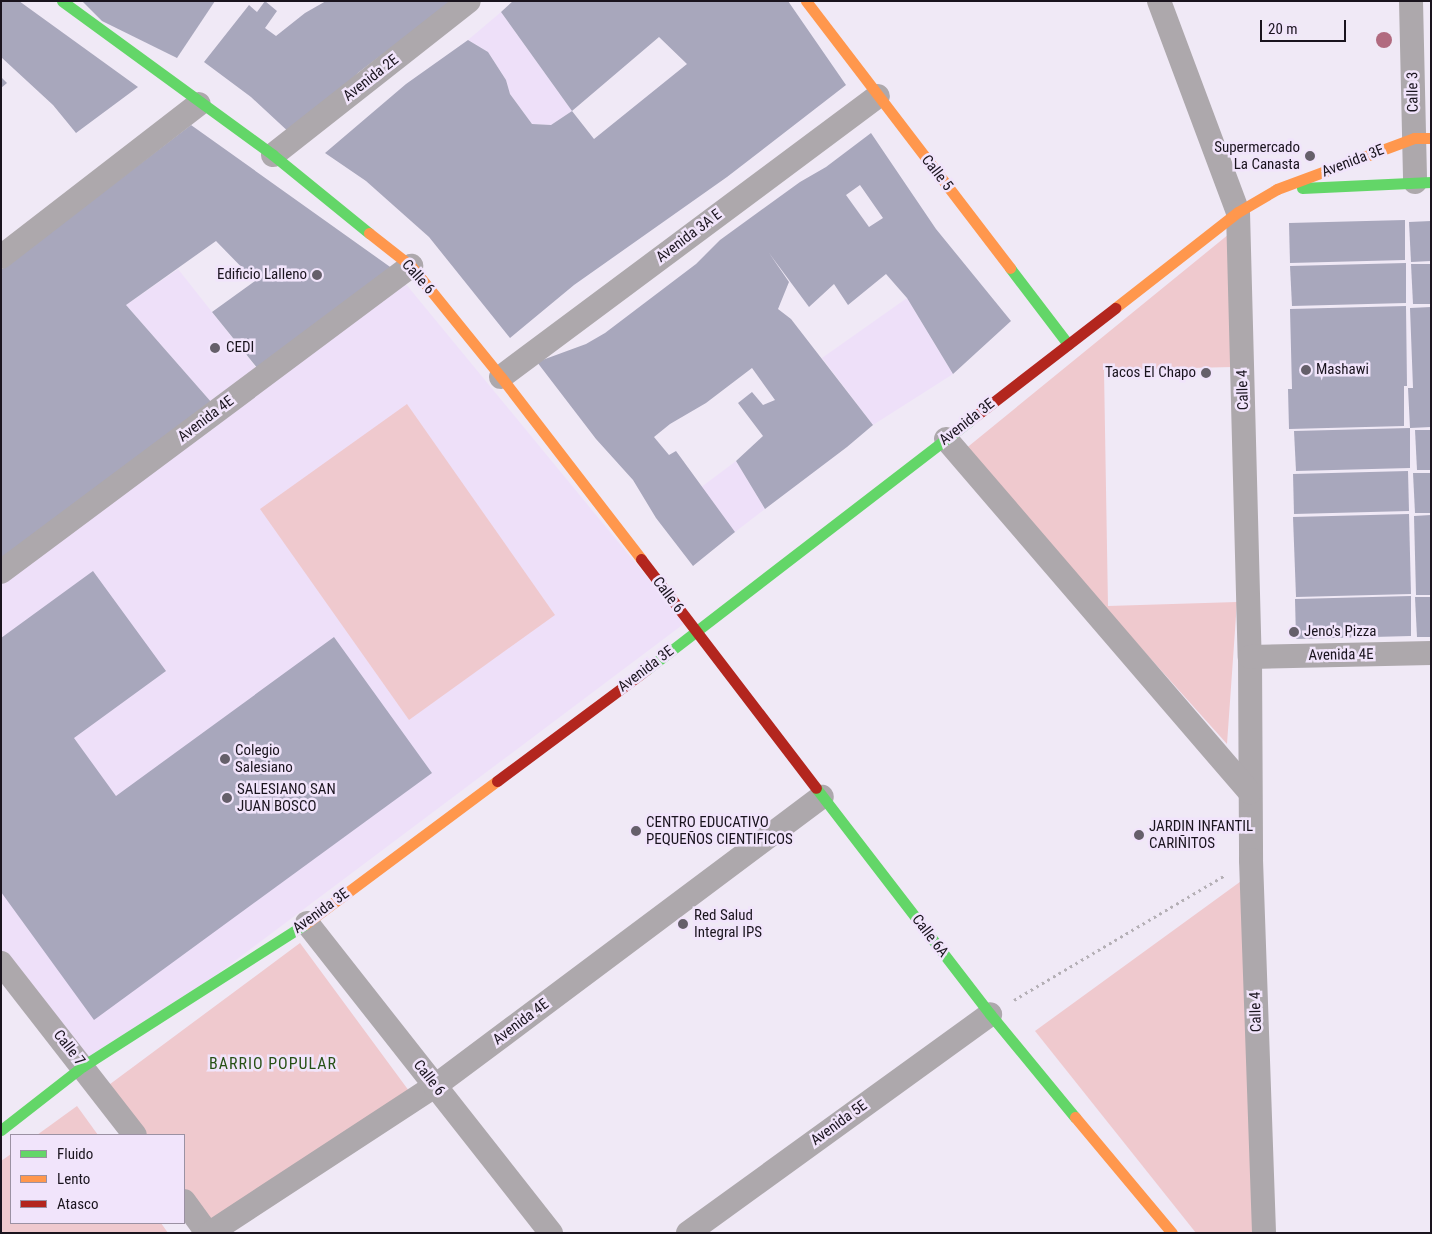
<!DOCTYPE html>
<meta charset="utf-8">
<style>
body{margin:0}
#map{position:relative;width:1432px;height:1234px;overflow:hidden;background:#f0e9f6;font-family:"Roboto Condensed",sans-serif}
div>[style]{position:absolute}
.built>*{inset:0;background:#eee0f9}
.green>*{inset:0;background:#efc9ce}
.building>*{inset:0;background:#a8a7bc}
.path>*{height:3px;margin-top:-1.5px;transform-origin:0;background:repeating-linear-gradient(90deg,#b4afb5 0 2.5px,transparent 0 6.5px)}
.street>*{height:24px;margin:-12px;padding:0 12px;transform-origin:12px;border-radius:12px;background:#ada8ac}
.fast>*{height:11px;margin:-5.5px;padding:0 5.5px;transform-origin:5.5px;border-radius:5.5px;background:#63d668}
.slow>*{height:11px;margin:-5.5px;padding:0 5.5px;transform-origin:5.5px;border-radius:5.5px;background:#ff974d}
.jam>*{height:11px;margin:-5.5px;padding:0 5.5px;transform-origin:5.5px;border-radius:5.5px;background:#b3261e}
.trees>*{width:16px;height:16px;margin:-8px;border-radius:50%;background:#b16a7f}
.dots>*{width:14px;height:14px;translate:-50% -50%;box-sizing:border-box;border:2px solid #f1e4fb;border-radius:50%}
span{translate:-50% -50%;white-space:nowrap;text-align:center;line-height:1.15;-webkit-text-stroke:5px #f1e4fb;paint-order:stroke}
.street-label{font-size:15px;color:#1a141e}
.poi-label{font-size:15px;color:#1a141e}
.right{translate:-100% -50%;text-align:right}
.left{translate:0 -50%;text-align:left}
.neighbourhood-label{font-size:16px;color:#275116;letter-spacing:1px}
.frame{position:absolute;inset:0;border:2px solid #1a141e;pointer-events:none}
.legend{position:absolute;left:10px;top:1134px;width:175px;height:90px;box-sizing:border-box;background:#f1e4fb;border:1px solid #9b91a3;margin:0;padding:6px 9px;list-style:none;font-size:15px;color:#1a141e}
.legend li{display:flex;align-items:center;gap:10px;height:25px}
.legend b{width:25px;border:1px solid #9b91a3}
.scale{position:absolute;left:1260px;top:20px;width:86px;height:22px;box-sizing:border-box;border:2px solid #1a141e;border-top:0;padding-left:6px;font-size:15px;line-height:18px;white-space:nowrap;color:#1a141e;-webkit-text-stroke:4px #f1e4fb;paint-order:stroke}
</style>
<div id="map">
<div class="built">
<i style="clip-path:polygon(501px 12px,572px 111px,551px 125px,532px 124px,510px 94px,506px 80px,488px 52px,468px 40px)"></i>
<i style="clip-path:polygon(178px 269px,257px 369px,212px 403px,126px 305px)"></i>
<i style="clip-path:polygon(405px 283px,685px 623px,79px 1078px,1px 973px,1px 583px)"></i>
<i style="clip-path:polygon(907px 298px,953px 374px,873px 425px,822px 358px)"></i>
<i style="clip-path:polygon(736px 461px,765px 509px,735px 532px,700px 488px)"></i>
</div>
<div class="green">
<i style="clip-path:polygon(1229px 234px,1233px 367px,1104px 370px,1108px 606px,1237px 602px,1227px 744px,964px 450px)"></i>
<i style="clip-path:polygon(407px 404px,555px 615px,409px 720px,260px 509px)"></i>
<i style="clip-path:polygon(1244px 879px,1255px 1233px,1196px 1233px,1035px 1031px)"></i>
<i style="clip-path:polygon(300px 943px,412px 1095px,227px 1233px,184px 1218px,184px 1135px,123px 1135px,94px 1096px)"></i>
<i style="clip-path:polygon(77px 1106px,98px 1135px,37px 1135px)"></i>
<i style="clip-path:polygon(11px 1154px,11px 1223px,161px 1223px,168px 1233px,1px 1233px,1px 1161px)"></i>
</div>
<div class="building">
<i style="clip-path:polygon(1px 1px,19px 1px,138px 87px,76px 133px,53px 105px,1px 57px)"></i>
<i style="clip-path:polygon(82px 1px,215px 1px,177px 58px,102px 21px)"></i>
<i style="clip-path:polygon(265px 1px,277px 11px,265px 28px,276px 36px,305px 13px,326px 1px,453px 1px,359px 72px,292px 135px,251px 97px,204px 62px,249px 5px,257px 12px)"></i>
<i style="clip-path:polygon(evenodd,513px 1px,788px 1px,846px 85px,727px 177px,574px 285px,510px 338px,429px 237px,366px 181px,325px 153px,406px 84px,468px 40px,488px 52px,506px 80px,510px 94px,532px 124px,551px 125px,572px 111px,501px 12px,513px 1px,659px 37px,687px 64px,594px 139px,572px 111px,659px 37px)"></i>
<i style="clip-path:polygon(1px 77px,7px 83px,1px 88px)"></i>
<i style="clip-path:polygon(191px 125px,393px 269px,258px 369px,212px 312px,255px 281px,216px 241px,126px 305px,212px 403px,1px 562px,1px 270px)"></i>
<i style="clip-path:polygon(evenodd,871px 133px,936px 229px,1011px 321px,953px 374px,907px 298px,886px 274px,848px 305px,834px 284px,809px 307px,769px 253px,789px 282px,778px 309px,791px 319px,873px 425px,847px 447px,765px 509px,736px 461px,763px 436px,738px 403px,752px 392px,763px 405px,775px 400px,752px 368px,706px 403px,670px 424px,654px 437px,669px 455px,676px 451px,735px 532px,693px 566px,656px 518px,633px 480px,596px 439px,537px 362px,586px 344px,605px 333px,696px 264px,720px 240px,800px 182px,826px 167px,871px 133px,860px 185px,883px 218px,869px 227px,846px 195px,860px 185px)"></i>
<i style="clip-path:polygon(1405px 220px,1405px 260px,1290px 263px,1289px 223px)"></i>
<i style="clip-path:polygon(1431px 221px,1431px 261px,1411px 262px,1409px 222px)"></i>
<i style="clip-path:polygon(1406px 263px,1406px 303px,1292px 306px,1290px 266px)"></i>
<i style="clip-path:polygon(1411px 264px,1431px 264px,1431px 304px,1413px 304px)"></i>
<i style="clip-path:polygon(1406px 306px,1407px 386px,1404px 386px,1404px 426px,1289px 429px,1288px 389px,1292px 389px,1290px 309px)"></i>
<i style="clip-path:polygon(1431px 307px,1431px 427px,1410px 428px,1408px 388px,1413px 388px,1410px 308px)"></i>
<i style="clip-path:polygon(1410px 428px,1410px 468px,1296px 471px,1294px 431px)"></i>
<i style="clip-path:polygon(1415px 430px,1431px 430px,1431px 470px,1417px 470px)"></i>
<i style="clip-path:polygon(1408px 471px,1409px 511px,1294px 514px,1293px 474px)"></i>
<i style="clip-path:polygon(1413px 473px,1431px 473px,1431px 513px,1415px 513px)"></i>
<i style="clip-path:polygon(1409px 514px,1411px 594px,1296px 597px,1293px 517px)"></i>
<i style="clip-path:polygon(1431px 515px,1431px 595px,1416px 595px,1414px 516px)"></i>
<i style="clip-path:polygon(93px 571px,166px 671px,74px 738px,116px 796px,334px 637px,432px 773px,94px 1020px,1px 892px,1px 638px)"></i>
<i style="clip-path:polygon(1411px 596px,1411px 636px,1296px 639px,1295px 599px)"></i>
<i style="clip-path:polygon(1415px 597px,1431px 597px,1431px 637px,1417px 637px)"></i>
</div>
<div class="path">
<i style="left:1014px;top:1000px;width:244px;rotate:-30.6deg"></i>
</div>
<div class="street">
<i style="left:1159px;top:1px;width:225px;rotate:69.5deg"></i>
<i style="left:1238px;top:212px;width:445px;rotate:88.5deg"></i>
<i style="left:1250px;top:657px;width:203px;rotate:89.7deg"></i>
<i style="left:1251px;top:860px;width:373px;rotate:88deg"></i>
<i style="left:1411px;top:1px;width:181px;rotate:88.7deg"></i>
<i style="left:273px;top:155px;width:249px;rotate:-38.2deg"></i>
<i style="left:1px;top:257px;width:250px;rotate:-37.7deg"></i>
<i style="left:501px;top:377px;width:470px;rotate:-36.7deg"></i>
<i style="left:946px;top:439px;width:466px;rotate:49.3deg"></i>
<i style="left:1px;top:572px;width:512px;rotate:-36.74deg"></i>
<i style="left:1250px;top:657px;width:181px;rotate:-1.3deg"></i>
<i style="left:307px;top:923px;width:395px;rotate:51.8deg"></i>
<i style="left:1px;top:963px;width:218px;rotate:52.1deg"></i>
<i style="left:184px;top:1201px;width:39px;rotate:54deg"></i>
<i style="left:210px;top:1233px;width:269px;rotate:-33.2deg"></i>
<i style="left:435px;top:1086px;width:483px;rotate:-36.8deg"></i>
<i style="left:688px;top:1233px;width:373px;rotate:-35.9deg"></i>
</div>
<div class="fast">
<i style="left:62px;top:1px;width:261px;rotate:36.1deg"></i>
<i style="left:273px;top:155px;width:124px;rotate:39.1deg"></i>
<i style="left:1302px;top:188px;width:129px;rotate:-2.7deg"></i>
<i style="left:1010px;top:268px;width:96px;rotate:52.7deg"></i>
<i style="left:646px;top:670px;width:408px;rotate:-37.6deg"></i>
<i style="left:816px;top:788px;width:285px;rotate:52.4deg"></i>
<i style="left:990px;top:1014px;width:134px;rotate:50.5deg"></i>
<i style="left:1px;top:1130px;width:104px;rotate:-38deg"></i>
<i style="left:83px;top:1066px;width:264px;rotate:-32.6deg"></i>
</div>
<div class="slow">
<i style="left:806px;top:1px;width:336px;rotate:52.6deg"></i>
<i style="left:369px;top:233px;width:53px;rotate:38.2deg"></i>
<i style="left:411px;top:266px;width:143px;rotate:51deg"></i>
<i style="left:501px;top:377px;width:230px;rotate:52.4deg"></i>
<i style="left:1115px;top:308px;width:156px;rotate:-38deg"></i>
<i style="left:1238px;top:212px;width:45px;rotate:-30.5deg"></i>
<i style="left:1277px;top:189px;width:146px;rotate:-20.4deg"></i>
<i style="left:1414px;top:138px;width:17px"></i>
<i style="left:305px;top:924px;width:239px;rotate:-36.7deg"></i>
<i style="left:1075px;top:1117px;width:151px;rotate:50.1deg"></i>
</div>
<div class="jam">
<i style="left:969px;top:421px;width:185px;rotate:-37.7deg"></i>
<i style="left:641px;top:559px;width:288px;rotate:52.6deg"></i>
<i style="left:497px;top:781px;width:186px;rotate:-36.7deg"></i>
</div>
<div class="trees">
<i style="left:1384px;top:40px"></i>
</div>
<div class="dots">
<i style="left:1310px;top:156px;background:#655f6a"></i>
<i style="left:317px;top:275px;background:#655f6a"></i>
<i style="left:215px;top:348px;background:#655f6a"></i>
<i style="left:1306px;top:370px;background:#655f6a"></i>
<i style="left:1206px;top:373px;background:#655f6a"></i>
<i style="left:1294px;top:632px;background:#655f6a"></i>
<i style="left:225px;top:759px;background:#655f6a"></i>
<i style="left:227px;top:798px;background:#655f6a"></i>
<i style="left:636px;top:831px;background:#655f6a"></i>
<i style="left:1139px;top:835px;background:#655f6a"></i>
<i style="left:683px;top:924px;background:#655f6a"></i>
</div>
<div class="street-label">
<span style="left:371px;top:78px;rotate:-38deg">Avenida 2E</span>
<span style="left:1413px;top:92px;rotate:-91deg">Calle 3</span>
<span style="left:1353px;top:161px;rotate:-21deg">Avenida 3E</span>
<span style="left:937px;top:173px;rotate:52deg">Calle 5</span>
<span style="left:689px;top:236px;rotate:-37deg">Avenida 3A E</span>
<span style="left:418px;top:277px;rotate:48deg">Calle 6</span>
<span style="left:1243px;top:390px;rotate:-92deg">Calle 4</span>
<span style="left:206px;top:419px;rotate:-37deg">Avenida 4E</span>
<span style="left:967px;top:422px;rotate:-38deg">Avenida 3E</span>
<span style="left:668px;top:595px;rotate:53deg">Calle 6</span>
<span style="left:1341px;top:655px;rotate:-1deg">Avenida 4E</span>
<span style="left:646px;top:669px;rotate:-37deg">Avenida 3E</span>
<span style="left:321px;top:911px;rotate:-36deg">Avenida 3E</span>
<span style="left:930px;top:936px;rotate:52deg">Calle 6A</span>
<span style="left:1256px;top:1012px;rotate:-92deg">Calle 4</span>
<span style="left:521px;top:1022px;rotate:-37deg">Avenida 4E</span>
<span style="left:69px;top:1048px;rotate:52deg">Calle 7</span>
<span style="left:429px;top:1078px;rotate:52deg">Calle 6</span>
<span style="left:839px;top:1123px;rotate:-36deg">Avenida 5E</span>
</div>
<div class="poi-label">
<span class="right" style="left:1300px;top:156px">Supermercado<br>La Canasta</span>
<span class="right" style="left:307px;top:275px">Edificio Lalleno</span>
<span class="left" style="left:226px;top:348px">CEDI</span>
<span class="left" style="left:1316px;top:370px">Mashawi</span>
<span class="right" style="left:1196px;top:373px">Tacos El Chapo</span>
<span class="left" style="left:1304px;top:632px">Jeno's Pizza</span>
<span class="left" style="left:235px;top:759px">Colegio<br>Salesiano</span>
<span class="left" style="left:237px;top:798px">SALESIANO SAN<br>JUAN BOSCO</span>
<span class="left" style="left:646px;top:831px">CENTRO EDUCATIVO<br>PEQUEÑOS CIENTIFICOS</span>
<span class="left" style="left:1149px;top:835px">JARDIN INFANTIL<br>CARIÑITOS</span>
<span class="left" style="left:694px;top:924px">Red Salud<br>Integral IPS</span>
</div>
<div class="neighbourhood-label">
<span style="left:273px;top:1064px">BARRIO POPULAR</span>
</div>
<div class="frame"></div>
<ul class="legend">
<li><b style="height:6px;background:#63d668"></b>Fluido</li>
<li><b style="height:6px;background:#ff974d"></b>Lento</li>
<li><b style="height:6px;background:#b3261e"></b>Atasco</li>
</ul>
<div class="scale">20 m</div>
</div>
